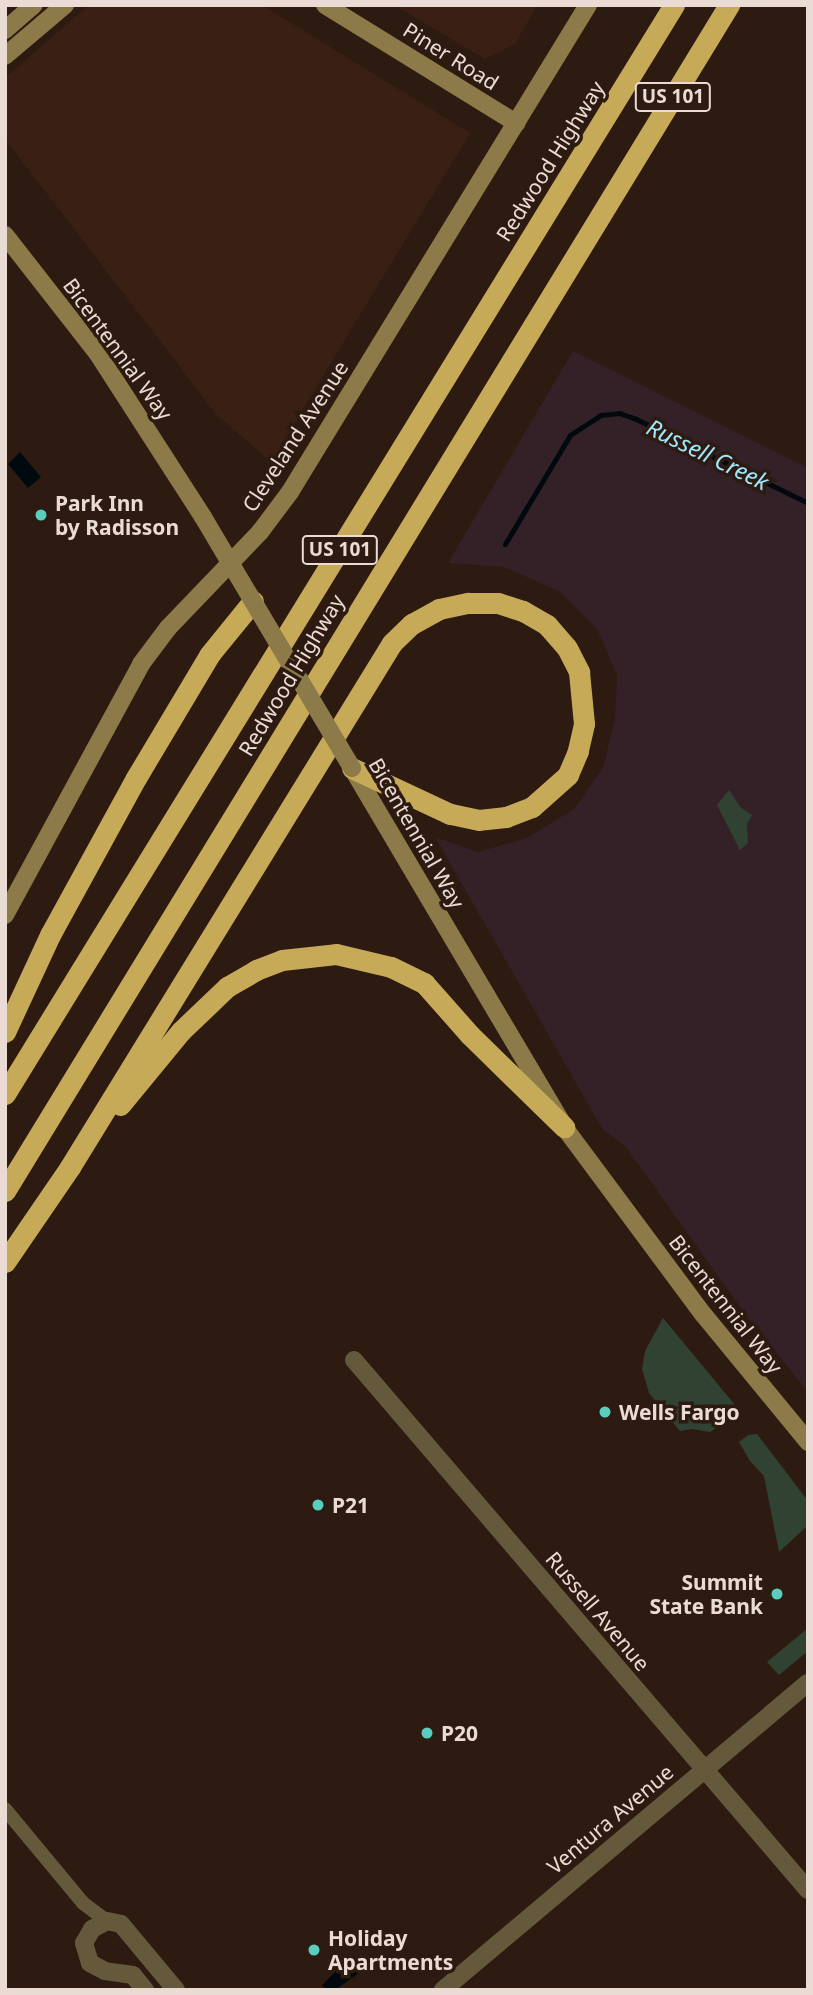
<!DOCTYPE html>
<style>
body{margin:0}
#map{position:relative;width:813px;height:1995px;overflow:hidden;background:#2d1a11;font-family:"Noto Sans",sans-serif}
div>[style]{position:absolute}
.built>*{inset:0;background:#3a2014}
.medical>*{inset:0;background:#332127}
.green>*{inset:0;background:#304333}
.water>*{inset:0;background:#000a0e}
.stream>*{height:5px;margin:-2.5px;padding:0 2.5px;transform-origin:2.5px;border-radius:2.5px;background:#000a0e}
.pedestrian>*{height:14px;margin:-7px;padding:0 7px;transform-origin:7px;border-radius:7px;background:#65593b}
.tertiary>*{height:18px;margin:-9px;padding:0 9px;transform-origin:9px;border-radius:9px;background:#65593b}
.secondary>*{height:18px;margin:-9px;padding:0 9px;transform-origin:9px;border-radius:9px;background:#8c7a48}
.motorway>*{height:21px;margin:-10.5px;padding:0 10.5px;transform-origin:10.5px;border-radius:10.5px;background:#c7aa58}
.secondary-bridge>*{height:18px;margin:-9px;padding:0 9px;transform-origin:9px;border-radius:9px;background:#8c7a48}
.dots>*{width:19px;height:19px;translate:-50% -50%;box-sizing:border-box;border:4px solid #2d1a11;border-radius:50%}
span{translate:-50% -50%;white-space:nowrap;text-align:center;line-height:1.15;-webkit-text-stroke:7px #2d1a11;paint-order:stroke}
.shield-label span{padding:2px 5px;background:#2d1a11;border:2px solid;border-radius:5px;-webkit-text-stroke-width:0}
.shield-label{font-size:19px;color:#eadcd5;font-weight:700}
.street-label{font-size:21px;color:#eadcd5}
.poi-label{font-size:21px;color:#eadcd5;font-weight:700}
.left{translate:0 -50%;text-align:left}
.right{translate:-100% -50%;text-align:right}
.water-label{font-size:23px;color:#a0e8fc;font-style:italic}
.frame{position:absolute;inset:0;border:7px solid #eadcd5;pointer-events:none}
</style>
<div id="map">
<div class="built">
<i style="clip-path:polygon(89px 5px,262px 5px,470px 133px,271px 462px,217px 415px,5px 139px,5px 78px)"></i>
<i style="clip-path:polygon(394px 5px,537px 5px,515px 44px,485px 59px)"></i>
</div>
<div class="medical">
<i style="clip-path:polygon(573px 351px,808px 468px,808px 1392px,745px 1314px,626px 1147px,603px 1130px,435px 837px,478px 852px,527px 838px,574px 809px,603px 768px,615px 718px,617px 675px,597px 629px,559px 591px,504px 567px,448px 563px)"></i>
</div>
<div class="green">
<i style="clip-path:polygon(729px 790px,741px 808px,752px 815px,747px 824px,748px 843px,740px 850px,717px 805px)"></i>
<i style="clip-path:polygon(663px 1318px,735px 1405px,724px 1423px,710px 1432px,692px 1429px,680px 1431px,649px 1393px,642px 1369px,645px 1351px)"></i>
<i style="clip-path:polygon(757px 1434px,808px 1501px,808px 1531px,805px 1528px,779px 1552px,764px 1476px,750px 1461px,739px 1442px,748px 1435px)"></i>
<i style="clip-path:polygon(808px 1628px,808px 1651px,779px 1675px,767px 1662px)"></i>
</div>
<div class="water">
<i style="clip-path:polygon(20px 452px,41px 477px,28px 488px,8px 464px)"></i>
<i style="clip-path:polygon(348px 1959px,359px 1973px,335px 1990px,326px 1990px,322px 1985px)"></i>
</div>
<div class="stream">
<i style="left:505px;top:544px;width:127px;rotate:-59.2deg"></i>
<i style="left:570px;top:435px;width:37px;rotate:-33deg"></i>
<i style="left:601px;top:415px;width:18px;rotate:-6deg"></i>
<i style="left:619px;top:413px;width:18px;rotate:19deg"></i>
<i style="left:636px;top:419px;width:191px;rotate:26deg"></i>
</div>
<div class="pedestrian">
<i style="left:5px;top:1809px;width:122px;rotate:50.3deg"></i>
<i style="left:83px;top:1903px;width:30px;rotate:37deg"></i>
</div>
<div class="tertiary">
<i style="left:354px;top:1360px;width:698px;rotate:49.42deg"></i>
<i style="left:145px;top:1990px;width:19px;rotate:-129deg"></i>
<i style="left:133px;top:1975px;width:28px;rotate:-172deg"></i>
<i style="left:105px;top:1971px;width:17px;rotate:-152deg"></i>
<i style="left:90px;top:1963px;width:21px;rotate:-107deg"></i>
<i style="left:84px;top:1943px;width:16px;rotate:-60deg"></i>
<i style="left:92px;top:1929px;width:17px;rotate:-28deg"></i>
<i style="left:107px;top:1921px;width:14px;rotate:12deg"></i>
<i style="left:121px;top:1924px;width:86px;rotate:50.2deg"></i>
<i style="left:443px;top:1990px;width:477px;rotate:-40.1deg"></i>
</div>
<div class="secondary">
<i style="left:325px;top:5px;width:225px;rotate:31.7deg"></i>
<i style="left:5px;top:30px;width:38px;rotate:-41deg"></i>
<i style="left:5px;top:56px;width:79px;rotate:-40.4deg"></i>
<i style="left:5px;top:235px;width:151px;rotate:52deg"></i>
<i style="left:98px;top:354px;width:194px;rotate:57.2deg"></i>
<i style="left:352px;top:768px;width:417px;rotate:59.4deg"></i>
<i style="left:564px;top:1127px;width:233px;rotate:53.4deg"></i>
<i style="left:703px;top:1314px;width:166px;rotate:50.6deg"></i>
<i style="left:5px;top:915px;width:285px;rotate:-61.5deg"></i>
<i style="left:141px;top:664px;width:45px;rotate:-53.1deg"></i>
<i style="left:168px;top:628px;width:133px;rotate:-46.2deg"></i>
<i style="left:260px;top:532px;width:50px;rotate:-53.1deg"></i>
<i style="left:290px;top:492px;width:571px;rotate:-58.54deg"></i>
</div>
<div class="motorway">
<i style="left:5px;top:1032px;width:107px;rotate:-65.1deg"></i>
<i style="left:50px;top:935px;width:179px;rotate:-61.3deg"></i>
<i style="left:136px;top:778px;width:144px;rotate:-59.2deg"></i>
<i style="left:210px;top:654px;width:68px;rotate:-50.9deg"></i>
<i style="left:5px;top:1094px;width:1278px;rotate:-58.44deg"></i>
<i style="left:120px;top:1105px;width:96px;rotate:-50.5deg"></i>
<i style="left:181px;top:1031px;width:64px;rotate:-43.7deg"></i>
<i style="left:227px;top:987px;width:34px;rotate:-30deg"></i>
<i style="left:256px;top:970px;width:28px;rotate:-21deg"></i>
<i style="left:282px;top:960px;width:54px;rotate:-6.3deg"></i>
<i style="left:336px;top:954px;width:57px;rotate:13.3deg"></i>
<i style="left:391px;top:967px;width:37px;rotate:26deg"></i>
<i style="left:424px;top:983px;width:69px;rotate:48.5deg"></i>
<i style="left:470px;top:1035px;width:132px;rotate:44.4deg"></i>
<i style="left:5px;top:1191px;width:1390px;rotate:-58.6deg"></i>
<i style="left:5px;top:1262px;width:115px;rotate:-55.6deg"></i>
<i style="left:70px;top:1167px;width:615px;rotate:-58.43deg"></i>
<i style="left:392px;top:643px;width:28px;rotate:-44deg"></i>
<i style="left:412px;top:624px;width:31px;rotate:-29deg"></i>
<i style="left:439px;top:609px;width:30px;rotate:-12deg"></i>
<i style="left:468px;top:603px;width:30px"></i>
<i style="left:498px;top:603px;width:26px;rotate:18deg"></i>
<i style="left:523px;top:611px;width:28px;rotate:30deg"></i>
<i style="left:547px;top:625px;width:30px;rotate:49deg"></i>
<i style="left:567px;top:648px;width:27px;rotate:63deg"></i>
<i style="left:579px;top:672px;width:52px;rotate:84.5deg"></i>
<i style="left:584px;top:724px;width:28px;rotate:103deg"></i>
<i style="left:578px;top:751px;width:26px;rotate:113deg"></i>
<i style="left:568px;top:775px;width:48px;rotate:138.4deg"></i>
<i style="left:532px;top:807px;width:28px;rotate:159deg"></i>
<i style="left:506px;top:817px;width:27px;rotate:174deg"></i>
<i style="left:479px;top:820px;width:30px;rotate:-168deg"></i>
<i style="left:450px;top:814px;width:108px;rotate:-154.9deg"></i>
</div>
<div class="secondary-bridge">
<i style="left:203px;top:517px;width:292px;rotate:59.3deg"></i>
</div>
<div class="dots">
<i style="left:41px;top:515px;background:#59cebf"></i>
<i style="left:605px;top:1412px;background:#59cebf"></i>
<i style="left:318px;top:1505px;background:#59cebf"></i>
<i style="left:777px;top:1594px;background:#59cebf"></i>
<i style="left:427px;top:1733px;background:#59cebf"></i>
<i style="left:314px;top:1950px;background:#59cebf"></i>
</div>
<div class="shield-label">
<span style="left:673px;top:97px">US 101</span>
<span style="left:340px;top:550px">US 101</span>
</div>
<div class="street-label">
<span style="left:451px;top:56px;rotate:32deg">Piner Road</span>
<span style="left:550px;top:161px;rotate:-58deg">Redwood Highway</span>
<span style="left:118px;top:349px;rotate:54deg">Bicentennial Way</span>
<span style="left:295px;top:436px;rotate:-57deg">Cleveland Avenue</span>
<span style="left:291px;top:675px;rotate:-59deg">Redwood Highway</span>
<span style="left:417px;top:833px;rotate:60deg">Bicentennial Way</span>
<span style="left:726px;top:1304px;rotate:52deg">Bicentennial Way</span>
<span style="left:598px;top:1611px;rotate:50deg">Russell Avenue</span>
<span style="left:610px;top:1819px;rotate:-40deg">Ventura Avenue</span>
</div>
<div class="poi-label">
<span class="left" style="left:55px;top:515px">Park Inn<br>by Radisson</span>
<span class="left" style="left:619px;top:1412px">Wells Fargo</span>
<span class="left" style="left:332px;top:1505px">P21</span>
<span class="right" style="left:763px;top:1594px">Summit<br>State Bank</span>
<span class="left" style="left:441px;top:1733px">P20</span>
<span class="left" style="left:328px;top:1950px">Holiday<br>Apartments</span>
</div>
<div class="water-label">
<span style="left:708px;top:454px;rotate:26deg">Russell Creek</span>
</div>
<div class="frame"></div>
</div>
